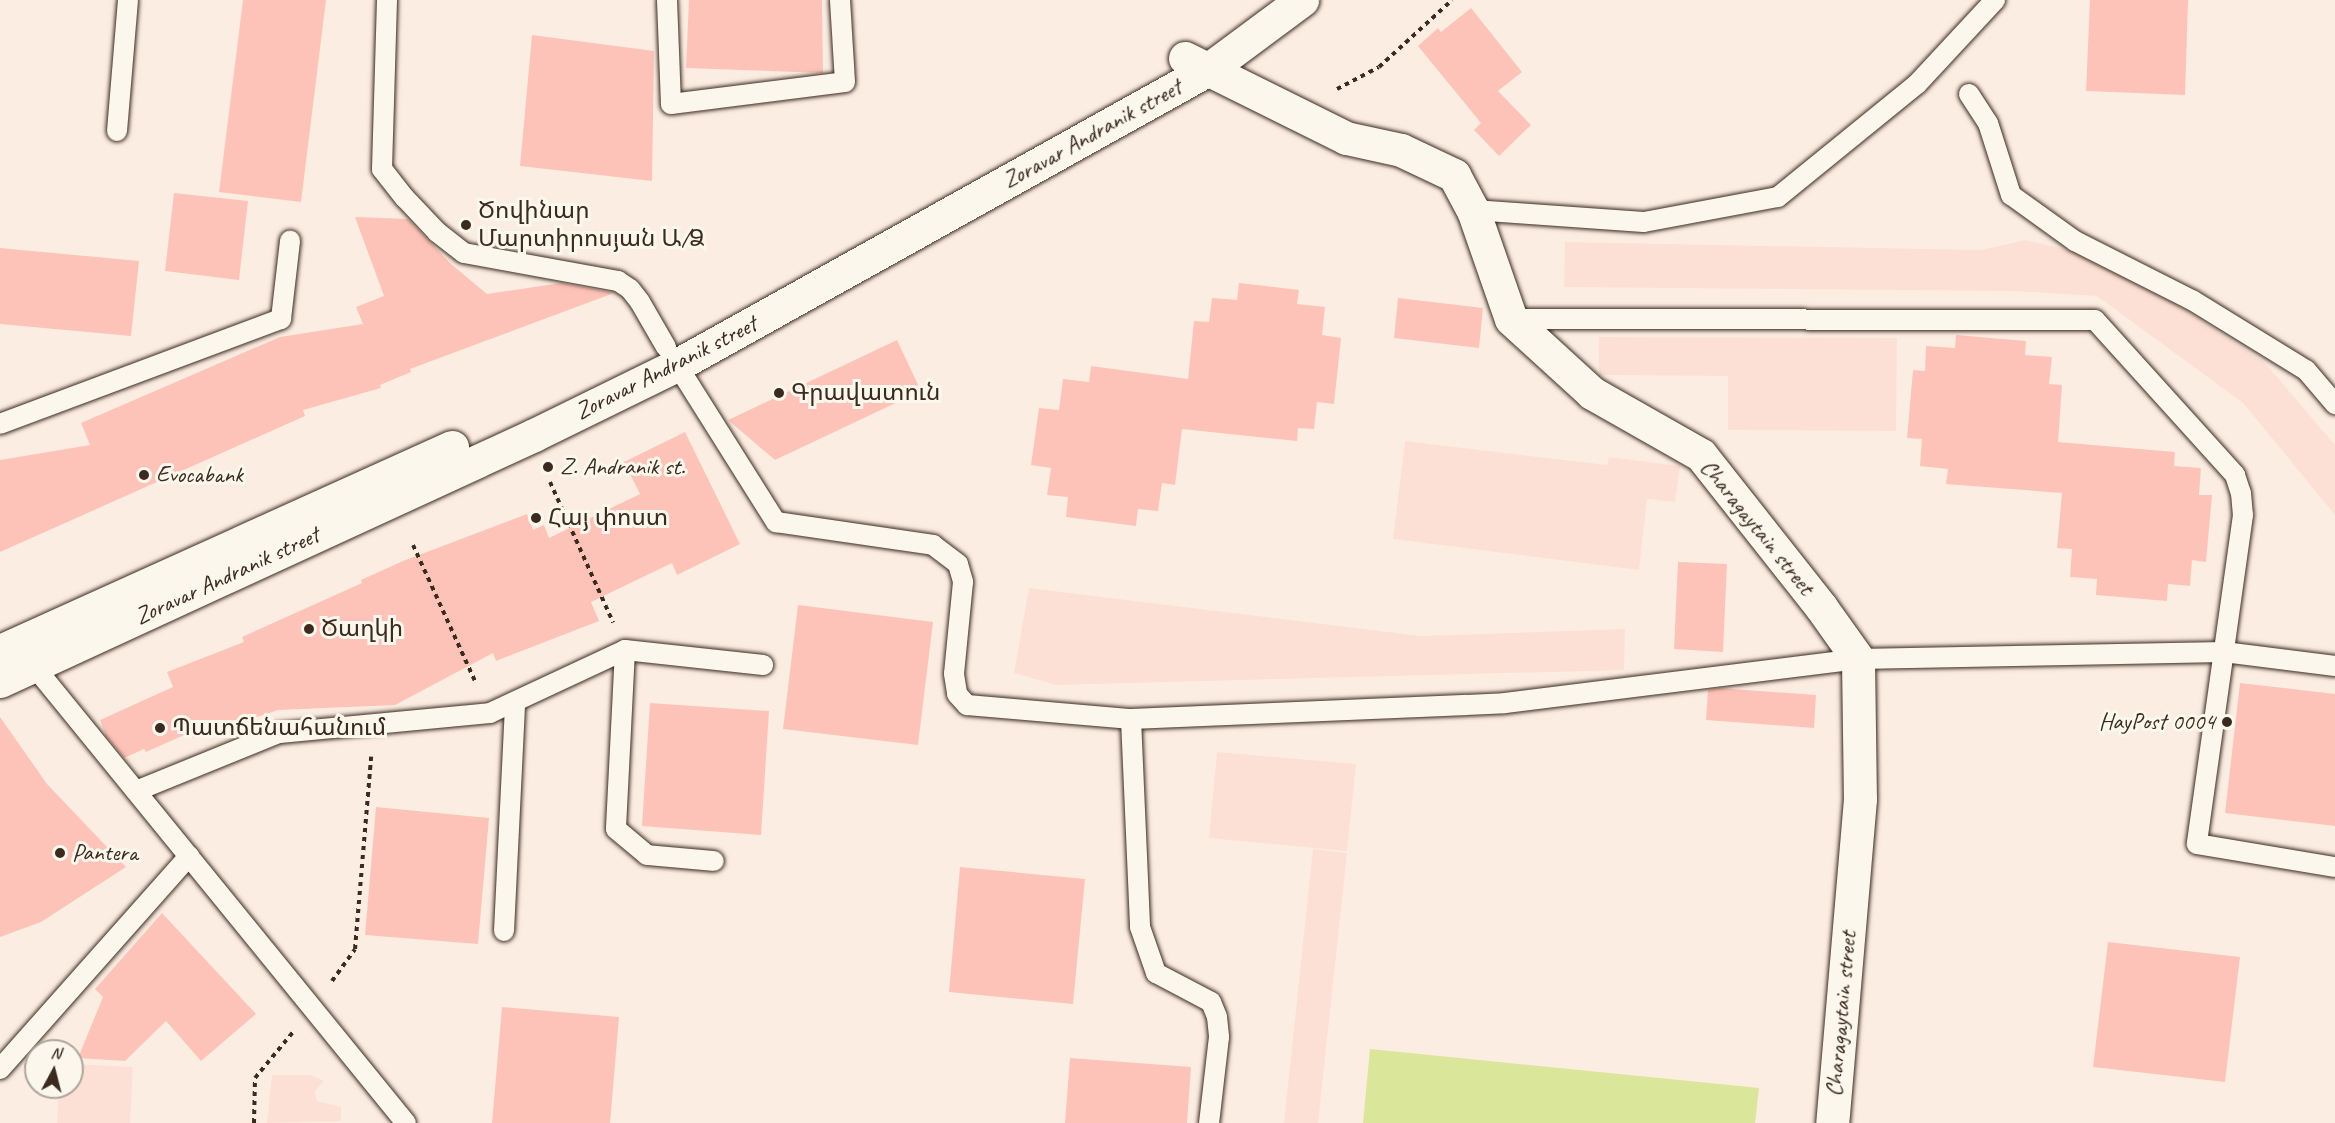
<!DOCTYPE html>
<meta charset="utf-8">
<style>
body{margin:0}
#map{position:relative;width:2335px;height:1123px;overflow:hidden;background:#fcede2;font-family:Caveat,"Noto Sans Armenian",sans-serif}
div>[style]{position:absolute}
.built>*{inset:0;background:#fde0d5}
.green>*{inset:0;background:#dae699}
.building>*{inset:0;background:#fec3b8}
.path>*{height:4px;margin-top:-2px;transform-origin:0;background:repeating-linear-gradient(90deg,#3b2a1e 0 4.5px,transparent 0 9px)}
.roads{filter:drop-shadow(0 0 2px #3b2a1e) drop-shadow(0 0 2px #3b2a1e)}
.service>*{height:20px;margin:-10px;padding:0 10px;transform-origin:10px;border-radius:10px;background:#fbf7ec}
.minor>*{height:33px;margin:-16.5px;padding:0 16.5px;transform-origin:16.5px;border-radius:16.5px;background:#fbf7ec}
.secondary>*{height:33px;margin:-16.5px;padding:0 16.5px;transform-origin:16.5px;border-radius:16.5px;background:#fbf7ec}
.dots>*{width:16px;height:16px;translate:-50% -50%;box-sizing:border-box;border:3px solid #fbf7ec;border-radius:50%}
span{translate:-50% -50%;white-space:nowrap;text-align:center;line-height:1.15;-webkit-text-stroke:6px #fbf7ec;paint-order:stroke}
.street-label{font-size:24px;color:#3b2a1e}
.poi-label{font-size:24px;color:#3b2a1e}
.left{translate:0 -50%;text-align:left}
.right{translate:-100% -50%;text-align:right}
.north{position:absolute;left:24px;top:1039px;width:60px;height:60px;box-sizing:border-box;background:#fbf7ec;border:2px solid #aea59a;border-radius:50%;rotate:7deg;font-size:16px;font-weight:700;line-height:24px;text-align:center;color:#3b2a1e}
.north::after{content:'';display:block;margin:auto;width:21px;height:27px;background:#3b2a1e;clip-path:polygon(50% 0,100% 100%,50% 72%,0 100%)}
</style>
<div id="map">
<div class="built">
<i style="clip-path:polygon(2026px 240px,2109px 260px,2264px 362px,2335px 445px,2335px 515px,2243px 403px,2097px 296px,2015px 291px,1564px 287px,1565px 242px,1981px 250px)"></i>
<i style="clip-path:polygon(1599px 337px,1897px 338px,1896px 431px,1728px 430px,1728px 376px,1599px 375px)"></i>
<i style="clip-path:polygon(1405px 441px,1607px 465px,1609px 457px,1680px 466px,1675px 502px,1647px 499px,1639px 570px,1393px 539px)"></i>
<i style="clip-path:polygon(1029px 588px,1421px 636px,1625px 629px,1624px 670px,1056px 685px,1014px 673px)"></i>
<i style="clip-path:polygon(1217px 752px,1356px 764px,1347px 851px,1209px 838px)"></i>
<i style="clip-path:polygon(1313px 849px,1347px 853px,1318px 1123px,1284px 1123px)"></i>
<i style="clip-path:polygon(72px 1064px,133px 1067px,130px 1123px,57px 1123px,59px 1087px,72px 1087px)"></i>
<i style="clip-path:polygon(272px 1075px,311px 1075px,324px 1081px,315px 1091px,317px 1101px,341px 1107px,341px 1121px,267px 1123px)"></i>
</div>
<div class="green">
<i style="clip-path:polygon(1370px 1049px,1759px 1088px,1755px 1123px,1363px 1123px)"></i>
</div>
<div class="building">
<i style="clip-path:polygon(243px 0,326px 0,301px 202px,219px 192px)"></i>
<i style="clip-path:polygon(689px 0,822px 0,823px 73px,686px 68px)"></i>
<i style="clip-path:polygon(2090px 0,2188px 0,2185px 95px,2086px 91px)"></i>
<i style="clip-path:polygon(1471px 8px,1522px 72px,1498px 91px,1531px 125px,1499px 156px,1474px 130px,1481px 123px,1418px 46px,1438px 28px,1441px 32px)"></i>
<i style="clip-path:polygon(532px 35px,654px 51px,652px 181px,520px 166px)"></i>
<i style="clip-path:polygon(174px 193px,248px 201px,239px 280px,165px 271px)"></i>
<i style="clip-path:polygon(355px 217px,408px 219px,451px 264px,487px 294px,561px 283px,614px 293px,410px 369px,411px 372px,380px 385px,381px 388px,303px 410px,305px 416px,0 552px,0 460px,90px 445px,81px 423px,280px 337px,363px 324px,356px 307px,384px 296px)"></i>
<i style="clip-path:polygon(0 248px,139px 261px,131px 336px,0 324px)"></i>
<i style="clip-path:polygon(1239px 283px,1299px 290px,1297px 304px,1325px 307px,1322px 335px,1341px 338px,1334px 404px,1317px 402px,1314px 429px,1298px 428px,1297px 441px,1182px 429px,1175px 485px,1162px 483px,1158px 511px,1138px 509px,1136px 526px,1066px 517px,1068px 497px,1047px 495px,1051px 468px,1031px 465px,1039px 408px,1059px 410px,1063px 379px,1089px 382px,1091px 366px,1188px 379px,1194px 321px,1209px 322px,1212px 298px,1237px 300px)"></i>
<i style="clip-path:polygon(1398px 298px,1483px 308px,1479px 348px,1394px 338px)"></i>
<i style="clip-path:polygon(1956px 335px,2026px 341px,2025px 355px,2052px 357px,2049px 384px,2062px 385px,2058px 442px,2175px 452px,2174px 466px,2201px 468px,2199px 495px,2212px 495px,2206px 562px,2192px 560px,2190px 586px,2168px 584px,2167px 601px,2096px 595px,2097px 579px,2070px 577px,2072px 549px,2057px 548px,2062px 493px,1946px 484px,1948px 469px,1920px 466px,1922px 439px,1907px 438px,1913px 370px,1925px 371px,1926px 346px,1955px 348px)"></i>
<i style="clip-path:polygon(897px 340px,921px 391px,775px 460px,728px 420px)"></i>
<i style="clip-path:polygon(685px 432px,740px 544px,677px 575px,672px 563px,591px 602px,599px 621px,496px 661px,493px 653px,395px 705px,278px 710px,193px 738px,191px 732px,146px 752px,144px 749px,124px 758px,106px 736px,100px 720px,173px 687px,167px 672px,244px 642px,242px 637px,362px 583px,361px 580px,403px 561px,527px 514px,533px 530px,544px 525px,549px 538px,640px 494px,624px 462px)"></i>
<i style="clip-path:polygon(1678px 562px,1727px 564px,1723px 652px,1674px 649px)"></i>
<i style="clip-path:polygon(798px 605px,933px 622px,918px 745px,783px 729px)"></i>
<i style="clip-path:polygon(2240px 683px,2335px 694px,2335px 826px,2225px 813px)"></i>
<i style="clip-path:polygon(1719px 688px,1816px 695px,1814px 728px,1706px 720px,1708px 690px)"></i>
<i style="clip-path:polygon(650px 703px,769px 711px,761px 835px,642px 826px)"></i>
<i style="clip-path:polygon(0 717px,47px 784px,126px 867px,41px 922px,0 937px)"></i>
<i style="clip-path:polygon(376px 807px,489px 818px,478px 944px,365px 935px)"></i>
<i style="clip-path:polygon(960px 867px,1085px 879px,1073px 1004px,949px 992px)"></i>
<i style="clip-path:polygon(162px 913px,256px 1014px,201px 1061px,166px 1021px,125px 1061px,78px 1058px,103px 997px,95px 989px)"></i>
<i style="clip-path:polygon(2108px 942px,2240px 957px,2225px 1082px,2093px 1067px)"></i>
<i style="clip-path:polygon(502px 1007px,619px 1017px,610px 1123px,492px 1123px)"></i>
<i style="clip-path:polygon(1070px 1058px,1191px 1067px,1187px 1123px,1065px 1123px)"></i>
</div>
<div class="path">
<i style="left:1337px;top:89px;width:47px;rotate:-27.6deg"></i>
<i style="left:1379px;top:67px;width:99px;rotate:-42.5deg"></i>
<i style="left:550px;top:482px;width:154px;rotate:65.8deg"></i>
<i style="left:413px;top:545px;width:149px;rotate:65.5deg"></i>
<i style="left:332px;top:981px;width:39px;rotate:-54deg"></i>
<i style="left:355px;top:949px;width:193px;rotate:-85.2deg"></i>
<i style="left:254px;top:1123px;width:45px;rotate:-88.7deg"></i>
<i style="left:255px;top:1078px;width:60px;rotate:-50.4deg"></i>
</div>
<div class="roads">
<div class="service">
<i style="left:387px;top:0;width:169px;rotate:91.7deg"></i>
<i style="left:382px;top:169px;width:37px;rotate:52deg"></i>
<i style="left:405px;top:198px;width:47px;rotate:46.7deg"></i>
<i style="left:437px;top:232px;width:34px;rotate:38deg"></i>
<i style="left:464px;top:253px;width:157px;rotate:10.3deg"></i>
<i style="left:618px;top:281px;width:14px;rotate:34deg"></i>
<i style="left:630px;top:289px;width:16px;rotate:52deg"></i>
<i style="left:640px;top:302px;width:52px;rotate:60deg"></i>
<i style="left:667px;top:0;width:104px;rotate:87.8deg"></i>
<i style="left:671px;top:104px;width:175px;rotate:-7.2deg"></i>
<i style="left:845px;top:82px;width:82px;rotate:-93.5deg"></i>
<i style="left:1969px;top:94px;width:35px;rotate:57deg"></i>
<i style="left:1988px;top:123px;width:76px;rotate:72.3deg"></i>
<i style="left:2011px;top:195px;width:79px;rotate:35.7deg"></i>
<i style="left:2075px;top:241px;width:131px;rotate:26.8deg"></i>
<i style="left:2192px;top:300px;width:134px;rotate:31.6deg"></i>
<i style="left:2306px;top:370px;width:45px;rotate:49.5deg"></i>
<i style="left:117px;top:131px;width:131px;rotate:-85.2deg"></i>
<i style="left:1473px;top:210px;width:171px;rotate:4deg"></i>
<i style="left:1644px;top:222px;width:136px;rotate:-10.6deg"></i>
<i style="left:1778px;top:197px;width:179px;rotate:-39.1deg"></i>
<i style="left:1917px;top:84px;width:115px;rotate:-47.1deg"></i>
<i style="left:1511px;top:319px;width:584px;rotate:0.1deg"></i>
<i style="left:2095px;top:320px;width:209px;rotate:47.9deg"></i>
<i style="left:2235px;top:475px;width:19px;rotate:72deg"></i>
<i style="left:2241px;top:493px;width:22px;rotate:85deg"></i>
<i style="left:2243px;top:515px;width:332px;rotate:98deg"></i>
<i style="left:2197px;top:844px;width:140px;rotate:9.5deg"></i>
<i style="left:677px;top:365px;width:186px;rotate:57.8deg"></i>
<i style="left:776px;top:522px;width:159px;rotate:8.3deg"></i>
<i style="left:933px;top:545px;width:31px;rotate:37deg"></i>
<i style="left:958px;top:564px;width:19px;rotate:74deg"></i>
<i style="left:963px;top:582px;width:92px;rotate:95.6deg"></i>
<i style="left:954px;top:674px;width:20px;rotate:81deg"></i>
<i style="left:957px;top:694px;width:15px;rotate:48deg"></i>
<i style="left:967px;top:705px;width:165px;rotate:4.9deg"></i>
<i style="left:1131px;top:719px;width:374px;rotate:-2.4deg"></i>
<i style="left:1505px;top:703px;width:356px;rotate:-7.1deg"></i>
<i style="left:1858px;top:659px;width:366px;rotate:-1.1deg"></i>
<i style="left:2224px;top:652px;width:112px;rotate:7.2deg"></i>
<i style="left:0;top:424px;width:300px;rotate:-20.5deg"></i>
<i style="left:281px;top:319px;width:79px;rotate:-83.4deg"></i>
<i style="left:625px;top:650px;width:179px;rotate:92.9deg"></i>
<i style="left:616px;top:829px;width:40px;rotate:40deg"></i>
<i style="left:647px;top:855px;width:67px;rotate:5.1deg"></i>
<i style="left:29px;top:660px;width:597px;rotate:50.85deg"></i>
<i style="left:1131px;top:719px;width:208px;rotate:87.5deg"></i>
<i style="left:1140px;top:927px;width:49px;rotate:70.8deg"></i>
<i style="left:1156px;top:973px;width:62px;rotate:27.8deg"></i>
<i style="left:1211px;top:1002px;width:16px;rotate:68deg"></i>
<i style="left:1217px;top:1017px;width:20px;rotate:84deg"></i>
<i style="left:1219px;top:1037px;width:87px;rotate:96.6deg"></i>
<i style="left:136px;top:791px;width:154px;rotate:-22.1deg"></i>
<i style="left:279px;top:733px;width:212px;rotate:-5.4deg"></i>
<i style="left:490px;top:713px;width:149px;rotate:-25deg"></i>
<i style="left:625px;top:650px;width:139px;rotate:6.2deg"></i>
<i style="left:504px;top:931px;width:227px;rotate:-87.2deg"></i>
<i style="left:0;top:1069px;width:285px;rotate:-48.4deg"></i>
</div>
<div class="minor">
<i style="left:1185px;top:58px;width:180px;rotate:26.4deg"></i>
<i style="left:1346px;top:138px;width:56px;rotate:12.3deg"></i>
<i style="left:1401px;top:150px;width:59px;rotate:25.3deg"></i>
<i style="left:1454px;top:175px;width:40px;rotate:62deg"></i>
<i style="left:1473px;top:210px;width:115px;rotate:70.8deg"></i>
<i style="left:1511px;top:319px;width:110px;rotate:42.4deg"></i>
<i style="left:1592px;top:393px;width:125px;rotate:29.6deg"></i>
<i style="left:1701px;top:455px;width:194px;rotate:51.7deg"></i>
<i style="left:1821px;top:607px;width:64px;rotate:54.6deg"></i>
<i style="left:1858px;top:659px;width:140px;rotate:89.2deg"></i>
<i style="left:1860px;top:799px;width:325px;rotate:94.9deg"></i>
</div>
<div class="secondary">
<i style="left:0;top:651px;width:496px;rotate:-24.3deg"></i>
<i style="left:0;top:681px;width:588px;rotate:-24.73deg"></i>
<i style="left:534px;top:435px;width:159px;rotate:-26.1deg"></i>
<i style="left:677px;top:365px;width:609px;rotate:-29.09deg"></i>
<i style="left:1209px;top:69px;width:116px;rotate:-36.6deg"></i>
</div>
</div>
<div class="dots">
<i style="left:466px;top:225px;background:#3b2a1e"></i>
<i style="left:779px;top:393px;background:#3b2a1e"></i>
<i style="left:548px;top:467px;background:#3b2a1e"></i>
<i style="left:144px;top:475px;background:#3b2a1e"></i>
<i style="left:536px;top:518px;background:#3b2a1e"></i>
<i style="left:309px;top:629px;background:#3b2a1e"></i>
<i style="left:2227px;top:722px;background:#3b2a1e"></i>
<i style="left:160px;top:728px;background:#3b2a1e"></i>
<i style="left:60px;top:853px;background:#3b2a1e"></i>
</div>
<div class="street-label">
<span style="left:1092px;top:134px;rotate:-29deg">Zoravar Andranik street</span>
<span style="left:666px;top:368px;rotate:-27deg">Zoravar Andranik street</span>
<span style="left:1757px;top:527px;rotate:51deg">Charagaytain street</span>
<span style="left:227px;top:576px;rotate:-25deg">Zoravar Andranik street</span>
<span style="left:1841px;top:1014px;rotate:-85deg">Charagaytain street</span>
</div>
<div class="poi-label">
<span class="left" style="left:478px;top:225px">Ծովինար<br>Մարտիրոսյան Ա/Ձ</span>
<span class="left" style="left:791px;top:393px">Գրավատուն</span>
<span class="left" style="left:560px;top:467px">Z. Andranik st.</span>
<span class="left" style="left:156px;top:475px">Evocabank</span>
<span class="left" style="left:548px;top:518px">Հայ փոստ</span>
<span class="left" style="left:321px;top:629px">Ծաղկի</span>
<span class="right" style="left:2215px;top:722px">HayPost 0004</span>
<span class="left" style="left:172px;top:728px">Պատճենահանում</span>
<span class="left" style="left:72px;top:853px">Pantera</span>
</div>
<div class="north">N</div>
</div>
